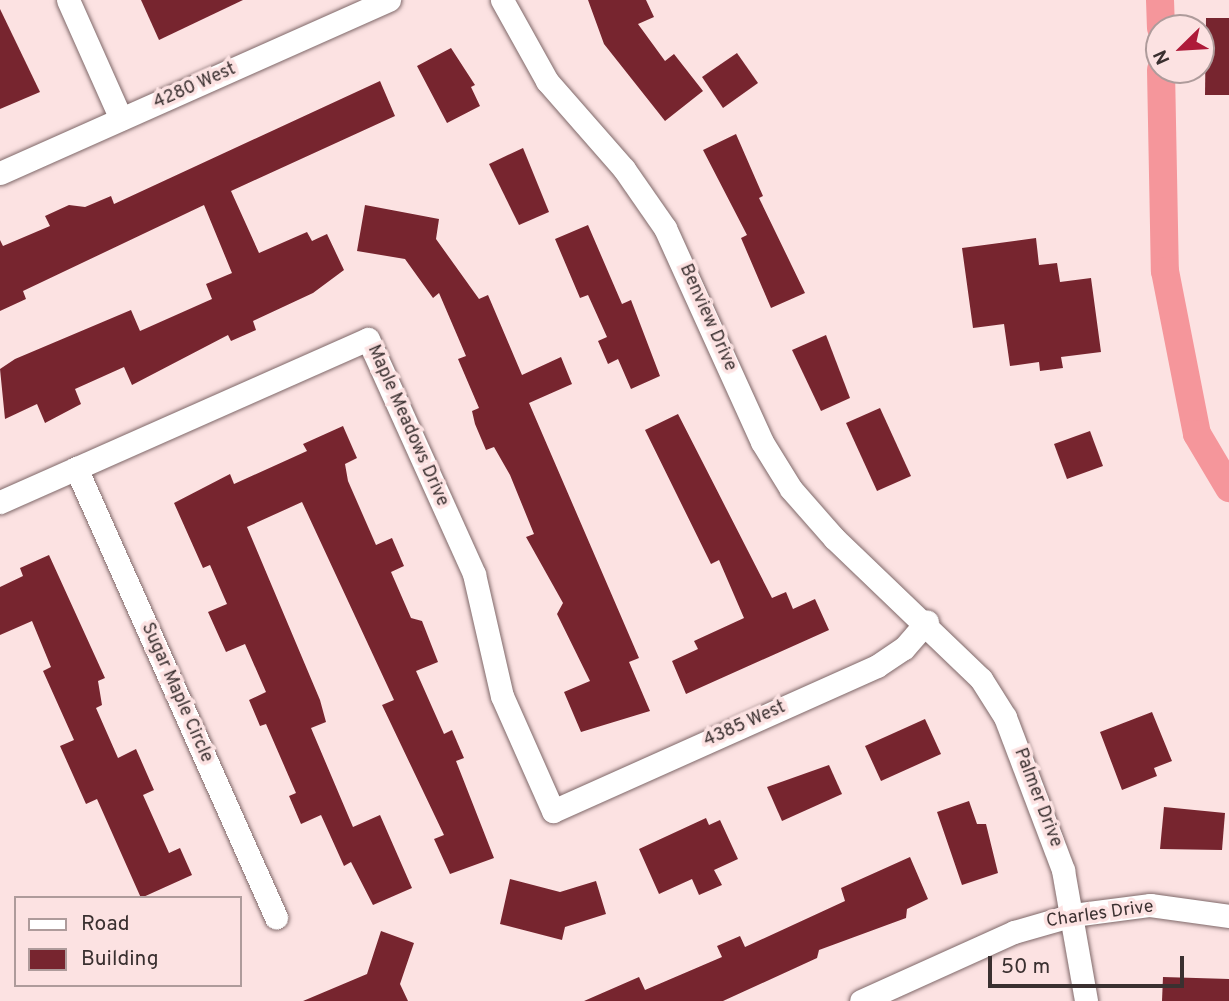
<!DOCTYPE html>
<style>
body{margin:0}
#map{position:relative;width:1229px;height:1001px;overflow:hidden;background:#fce2e2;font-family:Overpass,sans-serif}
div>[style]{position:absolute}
.canal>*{height:28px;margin:-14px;padding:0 14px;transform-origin:14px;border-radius:14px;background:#f5969b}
.building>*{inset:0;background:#77252f}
.roads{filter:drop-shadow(0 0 2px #7f6869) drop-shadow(0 0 2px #7f6869)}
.minor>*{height:23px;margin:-11.5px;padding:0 11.5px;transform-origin:11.5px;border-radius:11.5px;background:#fff}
span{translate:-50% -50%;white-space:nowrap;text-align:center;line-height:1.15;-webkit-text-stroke:7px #fce2e2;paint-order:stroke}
.street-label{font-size:18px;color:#3a3030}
.legend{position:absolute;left:14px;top:896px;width:228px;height:91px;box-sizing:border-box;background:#fce2e2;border:2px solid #ae9b9b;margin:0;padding:9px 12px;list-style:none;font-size:21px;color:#3a3030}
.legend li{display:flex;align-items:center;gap:14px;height:35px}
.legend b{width:35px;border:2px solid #ae9b9b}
.north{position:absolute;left:1145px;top:14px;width:70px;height:70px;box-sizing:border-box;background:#fce2e2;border:2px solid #ae9b9b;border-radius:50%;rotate:246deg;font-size:19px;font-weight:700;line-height:28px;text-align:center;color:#3a3030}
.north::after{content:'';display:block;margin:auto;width:24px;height:32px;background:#ae1a39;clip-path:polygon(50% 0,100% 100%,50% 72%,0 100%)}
.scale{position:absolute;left:988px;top:956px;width:196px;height:32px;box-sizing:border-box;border:4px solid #3a3030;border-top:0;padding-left:9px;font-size:21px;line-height:24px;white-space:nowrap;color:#3a3030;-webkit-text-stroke:5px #fce2e2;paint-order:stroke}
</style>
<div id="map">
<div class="canal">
<i style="left:1160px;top:0;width:28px;rotate:88deg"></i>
<i style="left:1161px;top:70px;width:201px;rotate:88.9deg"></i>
<i style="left:1165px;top:271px;width:166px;rotate:78.9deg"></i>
<i style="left:1197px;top:434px;width:63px;rotate:59.3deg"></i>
</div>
<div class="building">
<i style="clip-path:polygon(141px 0,243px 0,159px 40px)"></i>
<i style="clip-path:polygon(588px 0,646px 0,654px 17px,638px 24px,665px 61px,674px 54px,703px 91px,665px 121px,604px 44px)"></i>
<i style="clip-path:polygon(0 9px,40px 92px,0 109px)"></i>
<i style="clip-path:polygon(1206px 18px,1229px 18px,1229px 95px,1205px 95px)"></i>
<i style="clip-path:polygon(451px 48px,475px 85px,471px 87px,480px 106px,447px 123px,417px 66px)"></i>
<i style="clip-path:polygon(737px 53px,758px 83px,723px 108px,702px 77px)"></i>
<i style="clip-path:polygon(380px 81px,395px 116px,231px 191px,259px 253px,307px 232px,312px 241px,327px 234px,344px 270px,313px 293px,253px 321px,256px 330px,231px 341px,228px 335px,132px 385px,124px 367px,75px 389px,81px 404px,45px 423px,37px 404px,5px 419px,0 369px,15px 359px,131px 310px,140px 331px,212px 299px,206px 284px,232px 273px,204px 205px,23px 291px,26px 299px,0 311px,0 240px,3px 246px,50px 226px,45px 216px,69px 205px,85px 207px,111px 196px,114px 204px)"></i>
<i style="clip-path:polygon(736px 134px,763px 196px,759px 198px,805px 293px,771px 308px,741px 238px,747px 235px,703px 150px)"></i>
<i style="clip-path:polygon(523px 148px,549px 212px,519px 225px,489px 164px)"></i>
<i style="clip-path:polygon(365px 205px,439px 219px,436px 239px,479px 299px,488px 295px,522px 375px,561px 357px,572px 384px,529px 403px,639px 658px,629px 662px,650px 711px,581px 732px,564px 692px,590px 681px,557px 614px,563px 603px,526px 537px,534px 534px,510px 475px,494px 447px,486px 450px,475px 424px,472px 411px,479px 408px,458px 359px,466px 356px,439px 293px,433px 298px,405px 259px,357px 251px)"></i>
<i style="clip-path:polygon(588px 225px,622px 304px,631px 300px,660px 376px,631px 389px,618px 359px,608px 364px,598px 341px,607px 337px,588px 295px,580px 298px,555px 239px)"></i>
<i style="clip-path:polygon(1036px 238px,1039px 265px,1057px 263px,1060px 282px,1091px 278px,1101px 352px,1061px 357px,1063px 368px,1040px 371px,1039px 362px,1010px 366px,1004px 324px,973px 328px,962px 248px)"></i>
<i style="clip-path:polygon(826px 335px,850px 398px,821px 411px,792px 350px)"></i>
<i style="clip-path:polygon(880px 408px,911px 476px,877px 491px,846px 423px)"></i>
<i style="clip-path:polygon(678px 414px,772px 598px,786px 592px,793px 609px,815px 599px,829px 630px,686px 694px,672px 661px,698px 649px,694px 641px,744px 618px,719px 560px,711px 564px,645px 430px)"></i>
<i style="clip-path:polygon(343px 426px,357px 458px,345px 464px,348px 481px,376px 545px,392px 538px,404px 566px,391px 572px,411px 618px,422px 621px,438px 662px,416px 671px,444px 734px,452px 730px,464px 758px,456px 761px,494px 858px,450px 874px,434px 839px,444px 835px,382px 705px,394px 700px,302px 502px,247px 527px,320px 700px,326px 722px,311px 728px,353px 827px,380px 815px,412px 888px,373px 905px,351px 862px,344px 866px,321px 815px,301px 824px,289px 796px,296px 793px,266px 724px,260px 726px,249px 700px,266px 692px,245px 644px,226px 652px,208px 612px,227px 604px,210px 565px,203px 568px,174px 503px,230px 474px,234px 484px,307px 451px,303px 444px)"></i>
<i style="clip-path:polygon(1090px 431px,1103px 466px,1067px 479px,1054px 444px)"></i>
<i style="clip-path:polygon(49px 555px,105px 678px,98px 681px,102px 705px,96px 708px,118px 758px,136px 749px,154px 790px,143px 795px,169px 853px,180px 848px,192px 875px,141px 898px,97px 799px,86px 804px,60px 746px,74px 740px,43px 671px,51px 667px,32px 621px,0 635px,0 587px,23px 576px,20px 568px)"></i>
<i style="clip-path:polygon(1152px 712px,1172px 761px,1154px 768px,1157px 776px,1122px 790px,1100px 732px)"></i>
<i style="clip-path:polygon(925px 719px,941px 754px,881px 781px,865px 746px)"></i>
<i style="clip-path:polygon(829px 765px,842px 794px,782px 821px,767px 787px)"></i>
<i style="clip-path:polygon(969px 801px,977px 824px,986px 824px,998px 873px,962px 885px,937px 812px)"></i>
<i style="clip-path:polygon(1164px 807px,1225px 813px,1222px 850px,1160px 849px)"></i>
<i style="clip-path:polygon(706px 818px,709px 825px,720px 820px,738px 859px,714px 870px,722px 885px,699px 895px,692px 879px,659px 894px,639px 849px)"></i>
<i style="clip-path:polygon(910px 857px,928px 899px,907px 909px,906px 918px,819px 950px,817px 958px,723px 1001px,584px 1001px,639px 977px,645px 990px,722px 957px,717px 946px,740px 936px,745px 947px,845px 901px,841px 888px)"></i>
<i style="clip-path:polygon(510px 879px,560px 892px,596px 881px,606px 914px,565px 927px,562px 940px,500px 924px)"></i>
<i style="clip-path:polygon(381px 931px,414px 943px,400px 984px,408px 1001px,303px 1001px,367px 974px)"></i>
<i style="clip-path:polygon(1163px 977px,1229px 979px,1229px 1001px,1162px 1001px)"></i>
</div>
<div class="roads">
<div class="minor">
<i style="left:68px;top:0;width:130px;rotate:66deg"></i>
<i style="left:502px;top:0;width:93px;rotate:60.9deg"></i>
<i style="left:547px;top:81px;width:117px;rotate:48.8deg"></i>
<i style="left:624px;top:169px;width:72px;rotate:55.2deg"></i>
<i style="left:665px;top:228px;width:235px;rotate:65.6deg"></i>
<i style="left:762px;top:442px;width:55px;rotate:58.3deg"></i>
<i style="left:791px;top:489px;width:65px;rotate:48.7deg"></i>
<i style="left:834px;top:538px;width:204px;rotate:43.8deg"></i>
<i style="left:981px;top:679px;width:45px;rotate:57.7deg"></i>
<i style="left:1005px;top:717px;width:164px;rotate:69.2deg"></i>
<i style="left:1063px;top:870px;width:133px;rotate:80deg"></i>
<i style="left:0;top:173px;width:426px;rotate:-24deg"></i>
<i style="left:76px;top:468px;width:492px;rotate:66deg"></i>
<i style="left:0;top:502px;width:402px;rotate:-23.9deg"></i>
<i style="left:368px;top:339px;width:258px;rotate:65.7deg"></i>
<i style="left:474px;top:574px;width:125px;rotate:77.1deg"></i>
<i style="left:502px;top:696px;width:126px;rotate:66.1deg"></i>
<i style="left:553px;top:811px;width:355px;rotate:-24.1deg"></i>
<i style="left:877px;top:666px;width:32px;rotate:-34deg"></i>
<i style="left:904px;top:648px;width:35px;rotate:-49deg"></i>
<i style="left:861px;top:1001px;width:168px;rotate:-24.3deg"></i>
<i style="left:1014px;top:932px;width:61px;rotate:-16.1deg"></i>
<i style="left:1073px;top:915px;width:78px;rotate:-7.4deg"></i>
<i style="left:1150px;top:905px;width:80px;rotate:7.9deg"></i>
</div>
</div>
<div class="street-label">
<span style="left:195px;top:87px;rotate:-24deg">4280 West</span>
<span style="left:707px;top:318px;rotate:66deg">Benview Drive</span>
<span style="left:407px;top:426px;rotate:66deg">Maple Meadows Drive</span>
<span style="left:176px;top:693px;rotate:66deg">Sugar Maple Circle</span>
<span style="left:745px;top:725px;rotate:-24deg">4385 West</span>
<span style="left:1037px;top:798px;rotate:69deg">Palmer Drive</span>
<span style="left:1100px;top:915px;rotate:-8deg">Charles Drive</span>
</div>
<ul class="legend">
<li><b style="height:9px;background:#fff"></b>Road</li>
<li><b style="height:19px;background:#77252f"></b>Building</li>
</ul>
<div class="north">N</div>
<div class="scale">50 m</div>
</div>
